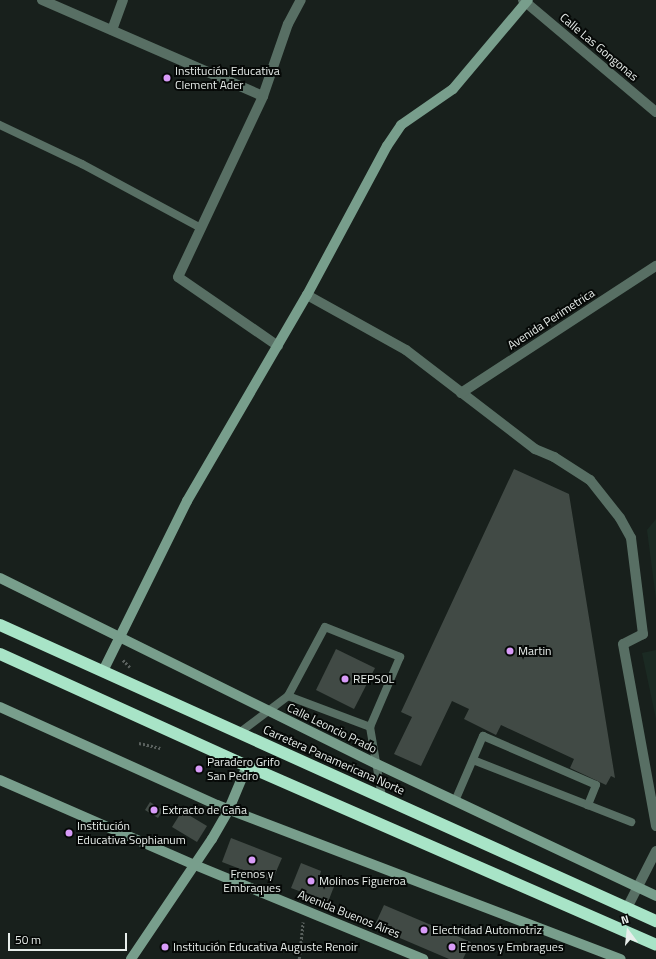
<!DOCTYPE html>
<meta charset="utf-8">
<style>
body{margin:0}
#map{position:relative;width:656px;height:959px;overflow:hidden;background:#18201c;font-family:"Titillium Web",sans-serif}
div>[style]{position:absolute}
.built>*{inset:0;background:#1b2a23}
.building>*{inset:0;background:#414a45}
.path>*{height:2.5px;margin-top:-1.25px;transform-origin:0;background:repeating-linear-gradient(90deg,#5a615e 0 2px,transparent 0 4px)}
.lane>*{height:8px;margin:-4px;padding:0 4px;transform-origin:4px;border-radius:4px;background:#586f64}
.street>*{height:10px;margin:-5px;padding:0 5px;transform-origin:5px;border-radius:5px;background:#586f64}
.secondary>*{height:10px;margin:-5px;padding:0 5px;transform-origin:5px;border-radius:5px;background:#789e8c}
.highway>*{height:12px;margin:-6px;padding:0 6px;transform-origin:6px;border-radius:6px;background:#a8e4c7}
.dots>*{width:11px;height:11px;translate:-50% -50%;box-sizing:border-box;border:2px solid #060907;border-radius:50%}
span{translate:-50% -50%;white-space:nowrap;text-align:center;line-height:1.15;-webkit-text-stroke:4px #060907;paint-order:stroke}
.street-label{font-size:12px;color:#e8eeeb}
.poi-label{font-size:12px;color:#e8eeeb}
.left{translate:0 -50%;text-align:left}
.north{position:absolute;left:608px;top:911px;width:40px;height:40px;-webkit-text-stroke:3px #060907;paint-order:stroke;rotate:345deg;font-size:11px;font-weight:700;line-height:16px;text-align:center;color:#e8eeeb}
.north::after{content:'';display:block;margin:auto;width:14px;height:18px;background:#e8eeeb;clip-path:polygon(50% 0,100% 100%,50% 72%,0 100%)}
.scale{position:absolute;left:8px;top:933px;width:119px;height:18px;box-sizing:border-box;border:2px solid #e8eeeb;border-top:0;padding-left:5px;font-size:12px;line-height:14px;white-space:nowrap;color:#e8eeeb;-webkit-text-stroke:3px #060907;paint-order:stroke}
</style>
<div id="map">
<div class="built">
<i style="clip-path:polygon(656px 519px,656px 599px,647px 530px)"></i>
<i style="clip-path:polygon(656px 650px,656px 719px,642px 653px)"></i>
</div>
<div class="building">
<i style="clip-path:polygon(514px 469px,569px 494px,615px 778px,611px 776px,606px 785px,570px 768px,574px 759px,501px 725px,496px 735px,464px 719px,469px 709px,452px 701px,421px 766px,394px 754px,412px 717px,401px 712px)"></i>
<i style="clip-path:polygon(336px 649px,375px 668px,354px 709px,316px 690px)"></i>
<i style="clip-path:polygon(150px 802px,163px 810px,158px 818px,145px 810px)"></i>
<i style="clip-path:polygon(182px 811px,207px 826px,197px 842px,172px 827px)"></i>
<i style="clip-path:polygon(231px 838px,282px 858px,272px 881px,222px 862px)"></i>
<i style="clip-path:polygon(301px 863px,321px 871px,319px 878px,335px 884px,328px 902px,291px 888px)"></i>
<i style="clip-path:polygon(384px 905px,471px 942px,463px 959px,449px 959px,374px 927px)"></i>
</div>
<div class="path">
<i style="left:123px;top:660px;width:10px;rotate:45deg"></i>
<i style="left:139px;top:743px;width:22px;rotate:13deg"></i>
<i style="left:299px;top:959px;width:37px;rotate:-84deg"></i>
</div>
<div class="lane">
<i style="left:0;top:125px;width:91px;rotate:25.4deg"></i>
<i style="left:82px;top:164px;width:135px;rotate:28.3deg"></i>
<i style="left:288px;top:696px;width:88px;rotate:20.7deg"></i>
<i style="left:239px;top:733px;width:61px;rotate:-37.1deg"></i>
<i style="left:288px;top:696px;width:78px;rotate:-61.8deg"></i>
<i style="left:325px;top:627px;width:81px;rotate:21.8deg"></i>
<i style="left:400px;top:657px;width:76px;rotate:113.2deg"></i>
<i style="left:370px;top:727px;width:71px;rotate:80.3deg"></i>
<i style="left:473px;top:760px;width:170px;rotate:21.4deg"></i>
<i style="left:455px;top:801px;width:71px;rotate:-66.7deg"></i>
<i style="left:483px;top:736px;width:123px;rotate:23.4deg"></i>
<i style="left:596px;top:785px;width:22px;rotate:112deg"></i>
</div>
<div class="street">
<i style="left:42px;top:0;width:241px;rotate:23.5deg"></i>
<i style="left:523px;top:0;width:174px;rotate:40.1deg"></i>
<i style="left:112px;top:30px;width:32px;rotate:-70deg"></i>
<i style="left:307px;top:295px;width:113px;rotate:29.1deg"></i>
<i style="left:406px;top:350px;width:163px;rotate:37.5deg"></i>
<i style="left:535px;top:449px;width:21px;rotate:23deg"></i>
<i style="left:554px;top:457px;width:43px;rotate:32.6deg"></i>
<i style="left:590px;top:480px;width:48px;rotate:51.7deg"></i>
<i style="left:620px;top:518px;width:23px;rotate:61deg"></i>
<i style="left:631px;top:538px;width:97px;rotate:82.9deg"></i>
<i style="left:643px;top:634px;width:22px;rotate:153deg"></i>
<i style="left:623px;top:644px;width:185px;rotate:79.7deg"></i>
<i style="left:278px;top:346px;width:121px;rotate:-145.4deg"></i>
<i style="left:178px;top:277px;width:200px;rotate:-64.8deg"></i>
<i style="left:263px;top:96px;width:76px;rotate:-70.9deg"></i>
<i style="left:288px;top:24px;width:27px;rotate:-62deg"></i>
<i style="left:461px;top:393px;width:233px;rotate:-33.1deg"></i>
<i style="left:627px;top:908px;width:64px;rotate:-63deg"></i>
</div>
<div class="secondary">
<i style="left:0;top:578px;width:420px;rotate:26.3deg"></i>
<i style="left:377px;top:764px;width:309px;rotate:25.3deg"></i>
<i style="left:103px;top:671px;width:190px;rotate:-63.7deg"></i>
<i style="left:187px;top:501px;width:238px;rotate:-59.8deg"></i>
<i style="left:307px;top:295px;width:169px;rotate:-61.8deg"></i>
<i style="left:387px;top:146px;width:25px;rotate:-56deg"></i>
<i style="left:401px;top:125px;width:63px;rotate:-34.7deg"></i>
<i style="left:453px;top:89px;width:116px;rotate:-49.9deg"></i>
<i style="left:0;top:707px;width:238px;rotate:24.3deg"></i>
<i style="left:217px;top:805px;width:432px;rotate:20.9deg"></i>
<i style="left:0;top:780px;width:213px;rotate:23.6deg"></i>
<i style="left:195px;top:865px;width:247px;rotate:22.4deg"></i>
<i style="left:131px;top:959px;width:145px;rotate:-56deg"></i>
<i style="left:212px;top:839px;width:34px;rotate:-60deg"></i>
<i style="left:229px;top:809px;width:47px;rotate:-67.3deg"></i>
</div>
<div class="highway">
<i style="left:0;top:625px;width:720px;rotate:24.29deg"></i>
<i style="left:0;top:654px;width:271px;rotate:24.4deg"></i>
<i style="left:247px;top:766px;width:446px;rotate:23.6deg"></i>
</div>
<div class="dots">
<i style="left:167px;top:78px;background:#d89bf8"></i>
<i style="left:510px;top:651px;background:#d89bf8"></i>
<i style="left:345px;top:679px;background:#d89bf8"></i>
<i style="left:199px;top:769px;background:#d89bf8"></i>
<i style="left:154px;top:810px;background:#d89bf8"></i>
<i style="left:69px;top:833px;background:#d89bf8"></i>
<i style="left:252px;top:860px;background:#d89bf8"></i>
<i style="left:311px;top:881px;background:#d89bf8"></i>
<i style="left:424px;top:930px;background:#d89bf8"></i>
<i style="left:165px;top:947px;background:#d89bf8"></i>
<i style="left:452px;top:947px;background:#d89bf8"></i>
</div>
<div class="street-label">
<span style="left:599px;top:47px;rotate:40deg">Calle Las Gongonas</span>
<span style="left:551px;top:319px;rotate:-33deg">Avenida Perimetrica</span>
<span style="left:332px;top:728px;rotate:26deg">Calle Leoncio Prado</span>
<span style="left:334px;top:760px;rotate:24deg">Carretera Panamericana Norte</span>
<span style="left:349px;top:914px;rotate:22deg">Avenida Buenos Aires</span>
</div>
<div class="poi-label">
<span class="left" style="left:175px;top:78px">Institución Educativa<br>Clement Ader</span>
<span class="left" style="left:518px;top:651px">Martin</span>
<span class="left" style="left:353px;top:679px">REPSOL</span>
<span class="left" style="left:207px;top:769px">Paradero Grifo<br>San Pedro</span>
<span class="left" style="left:162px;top:810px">Extracto de Caña</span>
<span class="left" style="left:77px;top:833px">Institución<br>Educativa Sophianum</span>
<span style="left:252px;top:881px">Frenos y<br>Embraques</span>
<span class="left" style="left:319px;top:881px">Molinos Figueroa</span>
<span class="left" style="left:432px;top:930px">Electridad Automotriz</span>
<span class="left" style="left:173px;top:947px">Institución Educativa Auguste Renoir</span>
<span class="left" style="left:460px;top:947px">Erenos y Embragues</span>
</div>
<div class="north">N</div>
<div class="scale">50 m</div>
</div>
